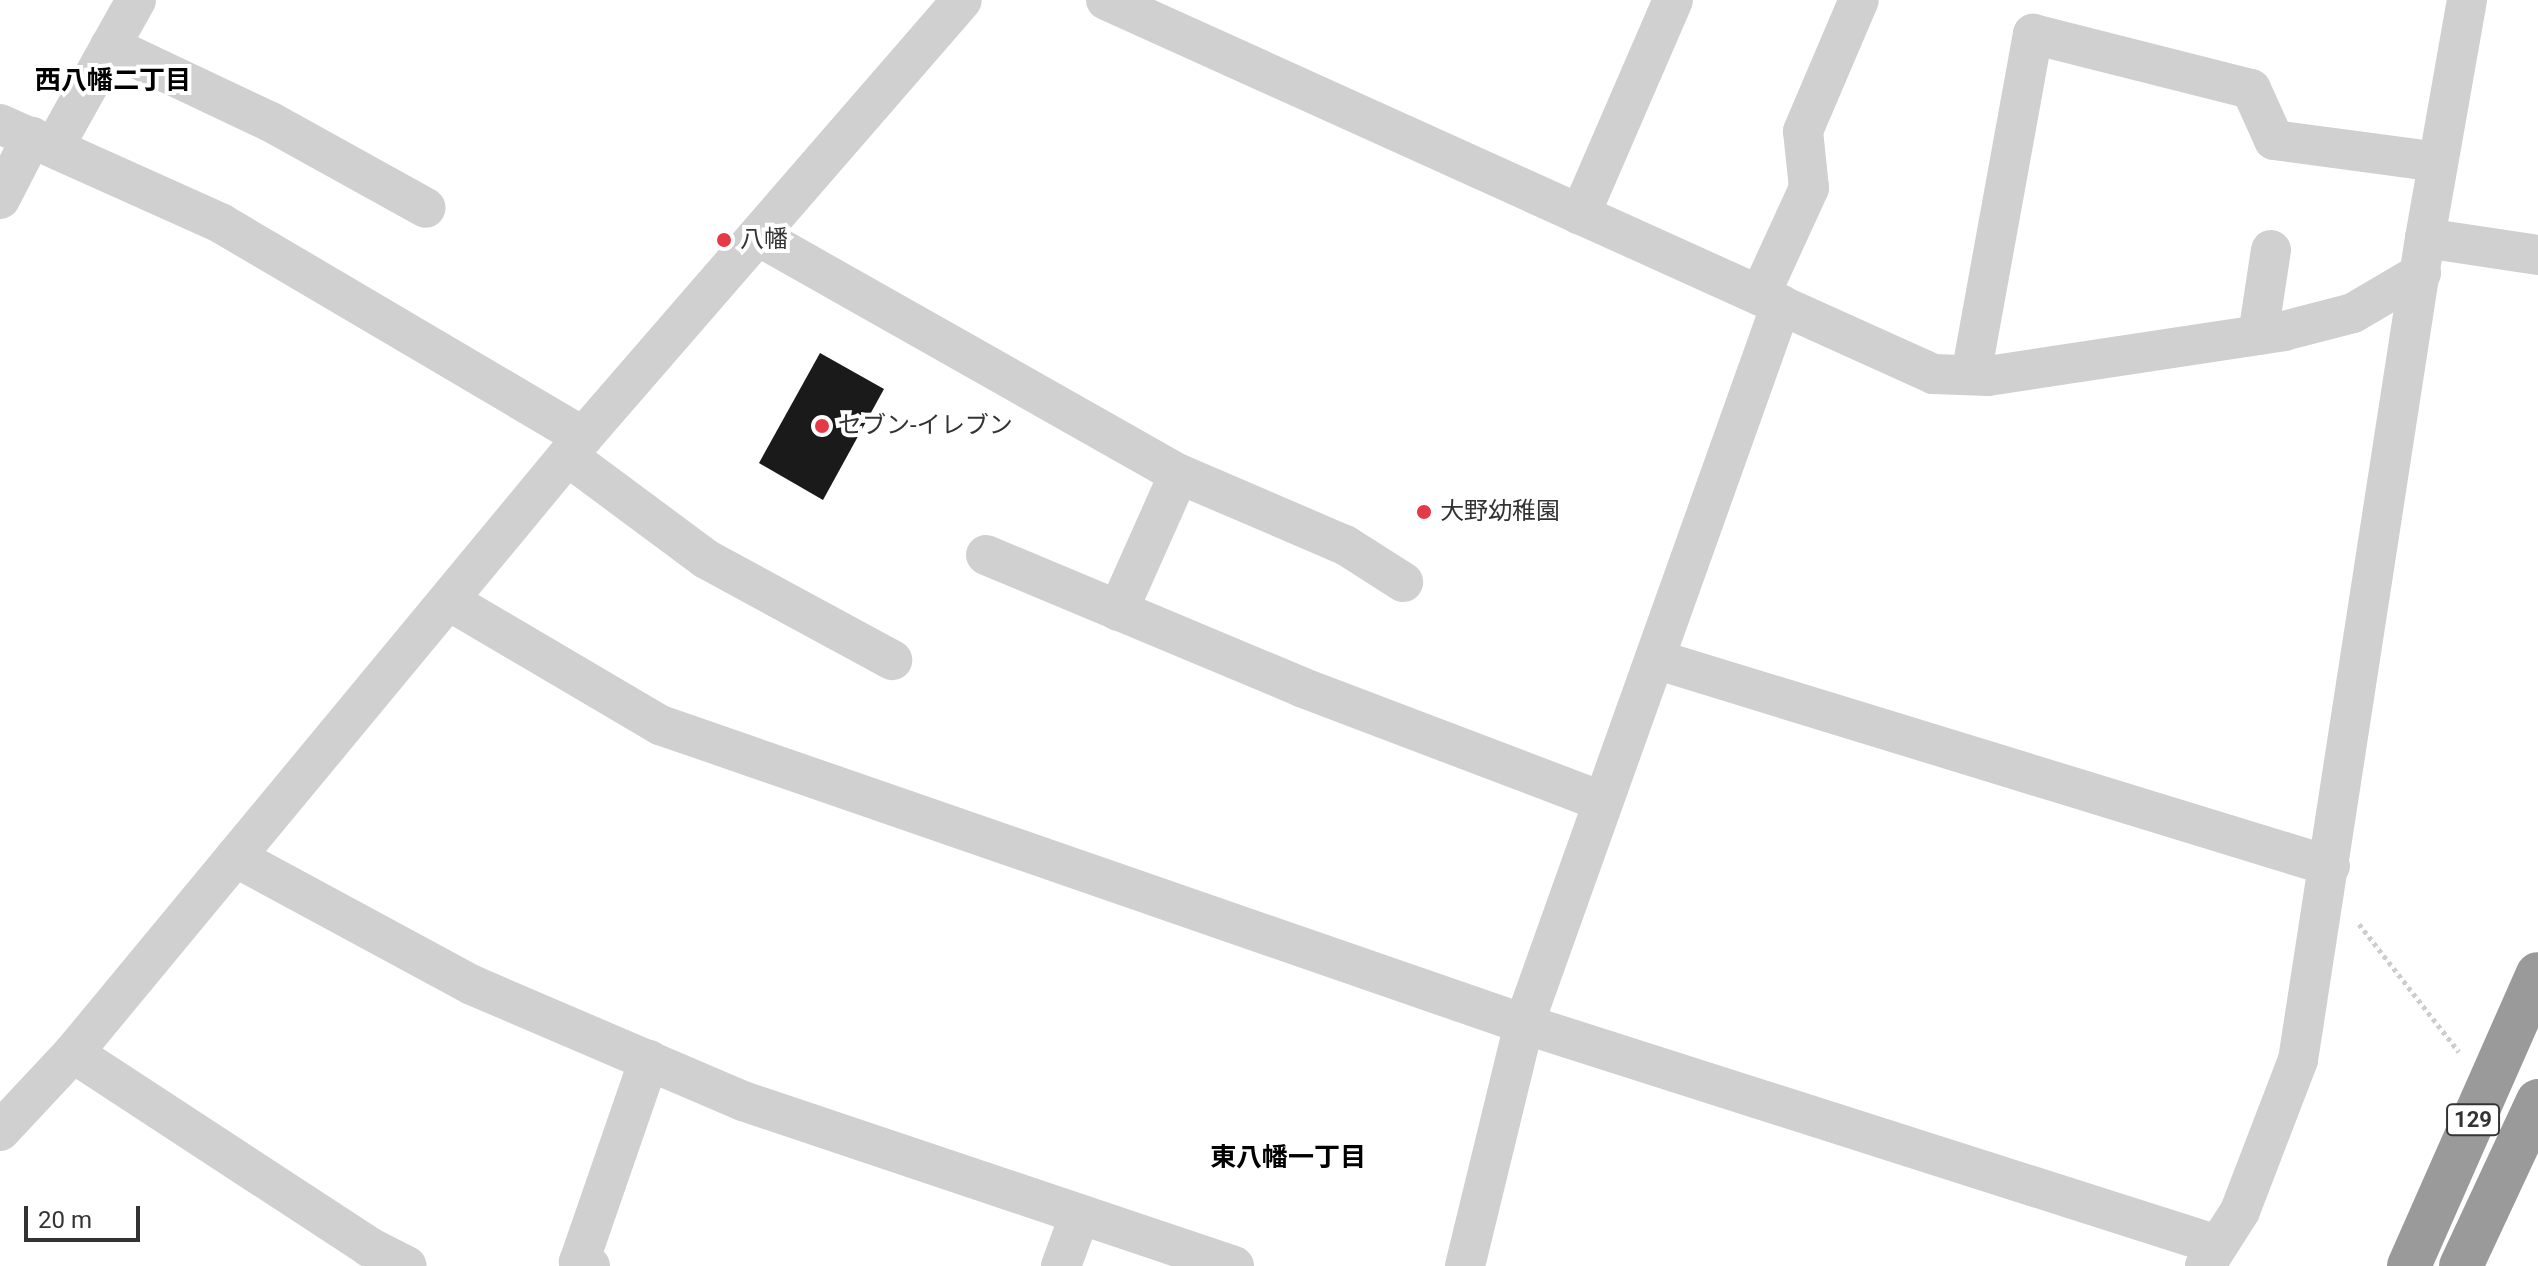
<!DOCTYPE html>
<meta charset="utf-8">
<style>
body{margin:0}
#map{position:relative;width:2538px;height:1266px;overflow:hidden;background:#fff;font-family:Roboto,"Noto Sans JP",sans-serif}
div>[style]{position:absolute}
.building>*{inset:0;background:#1a1a1a}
.path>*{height:5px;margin-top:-2.5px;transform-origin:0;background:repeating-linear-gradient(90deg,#cdcdcd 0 4px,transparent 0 8px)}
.minor>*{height:40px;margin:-20px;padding:0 20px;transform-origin:20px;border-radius:20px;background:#d0d0d0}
.highway>*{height:44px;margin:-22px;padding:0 22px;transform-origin:22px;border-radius:22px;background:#9a9a9a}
.dots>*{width:22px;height:22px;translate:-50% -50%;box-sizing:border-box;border:4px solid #fff;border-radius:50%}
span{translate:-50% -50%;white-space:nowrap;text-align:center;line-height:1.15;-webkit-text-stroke:8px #fff;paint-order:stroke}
.shield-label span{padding:2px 6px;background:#fff;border:2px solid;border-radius:6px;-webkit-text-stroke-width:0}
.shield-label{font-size:22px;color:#333;font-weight:700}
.poi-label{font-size:24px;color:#333}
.left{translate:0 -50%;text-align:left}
.neighbourhood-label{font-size:26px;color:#000;font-weight:700}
.scale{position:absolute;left:24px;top:1206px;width:116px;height:36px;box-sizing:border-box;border:4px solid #333;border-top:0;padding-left:10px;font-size:24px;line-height:28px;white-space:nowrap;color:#333;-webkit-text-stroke:6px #fff;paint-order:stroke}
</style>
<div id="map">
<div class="building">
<i style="clip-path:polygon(820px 353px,884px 389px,823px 500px,759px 463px)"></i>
</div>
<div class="path">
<i style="left:2359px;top:924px;width:162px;rotate:52deg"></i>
</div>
<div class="minor">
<i style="left:1106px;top:0;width:908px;rotate:24.33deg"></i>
<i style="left:1933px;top:374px;width:55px;rotate:2.1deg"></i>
<i style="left:1988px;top:376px;width:299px;rotate:-8.6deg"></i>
<i style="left:2284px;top:331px;width:71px;rotate:-14.6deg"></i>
<i style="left:2353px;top:313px;width:79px;rotate:-30.5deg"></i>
<i style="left:110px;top:46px;width:176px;rotate:25.3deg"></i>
<i style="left:269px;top:121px;width:179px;rotate:29deg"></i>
<i style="left:0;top:124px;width:243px;rotate:24.2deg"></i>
<i style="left:222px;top:224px;width:419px;rotate:30.5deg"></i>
<i style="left:54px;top:147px;width:168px;rotate:-60.8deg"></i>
<i style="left:0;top:199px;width:70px;rotate:-62.7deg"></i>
<i style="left:1580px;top:215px;width:234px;rotate:-66.6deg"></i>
<i style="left:758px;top:236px;width:484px;rotate:29.5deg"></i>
<i style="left:1179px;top:474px;width:181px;rotate:23.2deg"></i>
<i style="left:1345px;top:545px;width:69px;rotate:32.5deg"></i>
<i style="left:2425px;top:238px;width:114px;rotate:8.6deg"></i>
<i style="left:1760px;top:295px;width:118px;rotate:-65.4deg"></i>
<i style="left:1809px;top:188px;width:57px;rotate:-96deg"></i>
<i style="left:1803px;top:131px;width:142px;rotate:-66.9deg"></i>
<i style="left:2258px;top:335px;width:86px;rotate:-81.3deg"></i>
<i style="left:1971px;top:375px;width:347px;rotate:-79.7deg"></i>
<i style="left:2033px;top:34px;width:225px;rotate:14.2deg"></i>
<i style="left:2251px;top:89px;width:56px;rotate:65.7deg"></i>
<i style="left:2274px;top:140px;width:165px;rotate:7.6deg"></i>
<i style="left:570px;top:458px;width:169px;rotate:36.6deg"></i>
<i style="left:706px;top:559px;width:212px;rotate:28.5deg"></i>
<i style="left:986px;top:555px;width:342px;rotate:22.7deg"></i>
<i style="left:1301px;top:687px;width:323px;rotate:20.8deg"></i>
<i style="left:451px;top:602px;width:243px;rotate:30.5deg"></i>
<i style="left:660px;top:725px;width:914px;rotate:19.09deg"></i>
<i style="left:1524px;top:1024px;width:727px;rotate:17.69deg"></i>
<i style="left:1118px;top:611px;width:150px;rotate:-66deg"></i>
<i style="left:1655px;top:659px;width:706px;rotate:17.05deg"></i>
<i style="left:235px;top:857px;width:269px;rotate:28.4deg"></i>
<i style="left:472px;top:985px;width:295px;rotate:23.2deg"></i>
<i style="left:743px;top:1101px;width:518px;rotate:18.57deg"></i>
<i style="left:73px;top:1053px;width:354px;rotate:33.2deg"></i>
<i style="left:369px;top:1247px;width:42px;rotate:26.6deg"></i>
<i style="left:0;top:1131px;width:107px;rotate:-46.9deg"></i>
<i style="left:73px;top:1053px;width:800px;rotate:-50.38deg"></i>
<i style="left:583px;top:437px;width:578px;rotate:-49.07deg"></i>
<i style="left:590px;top:1266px;width:12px;rotate:-160deg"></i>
<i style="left:579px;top:1262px;width:214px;rotate:-70.9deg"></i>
<i style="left:1061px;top:1266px;width:55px;rotate:-69.9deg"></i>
<i style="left:1465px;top:1266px;width:249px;rotate:-76.3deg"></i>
<i style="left:1524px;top:1024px;width:764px;rotate:-70.33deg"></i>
<i style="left:2205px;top:1266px;width:65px;rotate:-57.5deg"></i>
<i style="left:2240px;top:1211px;width:162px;rotate:-69deg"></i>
<i style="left:2298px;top:1060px;width:832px;rotate:-81.22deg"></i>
<i style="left:2425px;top:238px;width:242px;rotate:-80deg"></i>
</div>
<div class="highway">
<i style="left:2409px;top:1266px;width:319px;rotate:-66.2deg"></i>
<i style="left:2461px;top:1266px;width:182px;rotate:-65deg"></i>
</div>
<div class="dots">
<i style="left:724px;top:240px;background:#e63946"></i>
<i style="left:822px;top:426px;background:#e63946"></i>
<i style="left:1424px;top:512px;background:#e63946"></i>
</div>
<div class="shield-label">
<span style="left:2473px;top:1120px">129</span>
</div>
<div class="poi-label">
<span class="left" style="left:740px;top:240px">八幡</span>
<span class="left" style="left:838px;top:426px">セブン-イレブン</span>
<span class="left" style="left:1440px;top:512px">大野幼稚園</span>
</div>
<div class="neighbourhood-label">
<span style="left:113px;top:81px">西八幡二丁目</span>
<span style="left:1288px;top:1158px">東八幡一丁目</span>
</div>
<div class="scale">20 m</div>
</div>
